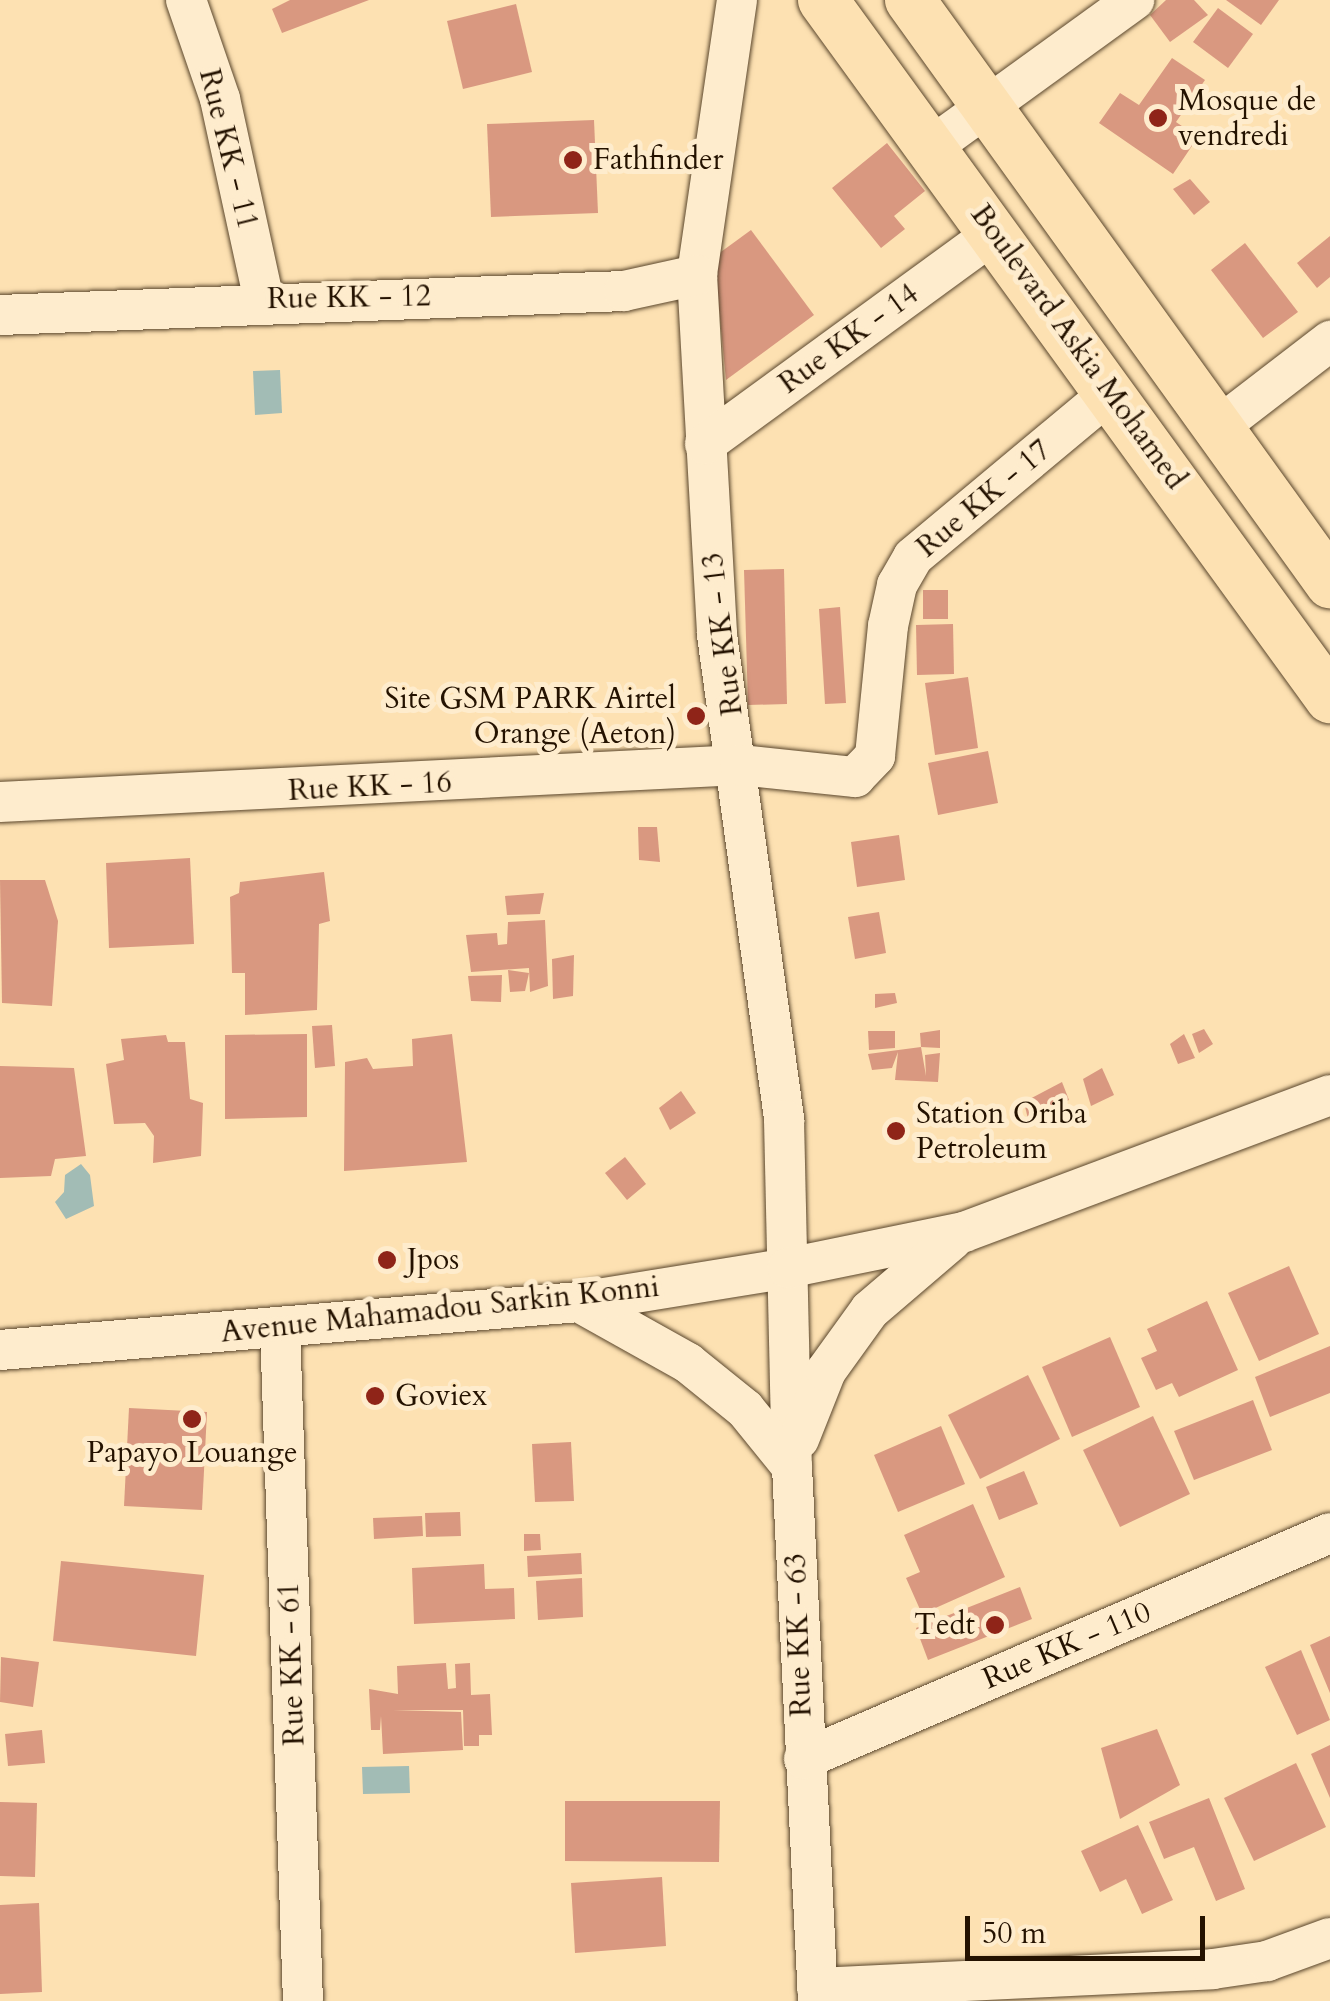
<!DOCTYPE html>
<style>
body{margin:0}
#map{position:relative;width:1330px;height:2001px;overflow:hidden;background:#fde1b2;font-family:Cardo,serif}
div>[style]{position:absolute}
.water>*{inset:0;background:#a2bcb5}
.building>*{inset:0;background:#d99880}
.roads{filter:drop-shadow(0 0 2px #5a462c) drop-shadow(0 0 2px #5a462c)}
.minor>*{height:40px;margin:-20px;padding:0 20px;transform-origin:20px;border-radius:20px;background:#feeccd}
.major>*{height:50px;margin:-25px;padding:0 25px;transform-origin:25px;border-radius:25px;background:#fde1b2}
.dots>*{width:28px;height:28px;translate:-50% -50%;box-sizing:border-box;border:5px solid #feeccd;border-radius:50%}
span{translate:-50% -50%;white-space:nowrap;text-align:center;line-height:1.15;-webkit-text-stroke:10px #feeccd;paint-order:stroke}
.poi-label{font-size:30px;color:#241200}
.left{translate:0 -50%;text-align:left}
.right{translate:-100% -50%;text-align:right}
.street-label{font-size:30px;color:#241200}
.scale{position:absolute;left:965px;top:1916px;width:240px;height:45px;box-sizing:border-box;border:5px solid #241200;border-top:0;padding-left:12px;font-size:30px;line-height:35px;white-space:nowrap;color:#241200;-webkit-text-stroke:8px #feeccd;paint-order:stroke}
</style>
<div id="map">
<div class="water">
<i style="clip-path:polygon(280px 370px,282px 413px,255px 415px,253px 371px)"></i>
<i style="clip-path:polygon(81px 1164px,90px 1175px,94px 1206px,66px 1219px,55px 1202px,64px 1192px,65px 1175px)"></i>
<i style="clip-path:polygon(409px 1766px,410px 1793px,363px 1794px,362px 1767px)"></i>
</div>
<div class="building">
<i style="clip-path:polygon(369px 0,282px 33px,272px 9px,290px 0)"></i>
<i style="clip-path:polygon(1166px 0,1194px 0,1208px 15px,1170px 42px,1150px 15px)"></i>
<i style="clip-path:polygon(1226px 0,1279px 0,1261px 25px)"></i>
<i style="clip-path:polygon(516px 4px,532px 72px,463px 89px,447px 21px)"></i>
<i style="clip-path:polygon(1218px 8px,1253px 34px,1228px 68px,1193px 42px)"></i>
<i style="clip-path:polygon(1172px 58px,1205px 80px,1176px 122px,1198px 137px,1173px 174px,1099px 123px,1120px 93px,1139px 105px)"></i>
<i style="clip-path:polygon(594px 120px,598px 213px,491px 217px,487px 124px)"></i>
<i style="clip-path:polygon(887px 143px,925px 191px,894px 216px,905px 229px,881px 248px,832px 188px)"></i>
<i style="clip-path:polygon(1190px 179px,1210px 202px,1194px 215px,1173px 189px)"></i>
<i style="clip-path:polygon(751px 230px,814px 315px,726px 380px,714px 257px)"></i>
<i style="clip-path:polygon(1330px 236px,1330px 277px,1317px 288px,1297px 263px)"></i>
<i style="clip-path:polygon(1245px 243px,1298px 312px,1263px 338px,1211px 270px)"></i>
<i style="clip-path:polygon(784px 569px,787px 704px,748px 705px,744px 570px)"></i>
<i style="clip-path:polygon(923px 590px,948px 590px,948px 619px,923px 619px)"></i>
<i style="clip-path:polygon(840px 607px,846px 703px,825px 704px,819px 609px)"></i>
<i style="clip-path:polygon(953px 624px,954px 674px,917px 675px,916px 625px)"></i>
<i style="clip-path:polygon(968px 677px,978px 748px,935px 755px,925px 683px)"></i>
<i style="clip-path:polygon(988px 751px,998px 803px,938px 815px,928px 763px)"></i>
<i style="clip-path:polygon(638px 827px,657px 827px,660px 862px,639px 860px)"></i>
<i style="clip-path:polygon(899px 835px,905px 880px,857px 887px,851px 842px)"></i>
<i style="clip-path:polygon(190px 858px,194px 944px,109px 948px,106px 863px)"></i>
<i style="clip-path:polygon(324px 872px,330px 921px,319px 924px,317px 1010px,245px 1015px,245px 973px,232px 973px,230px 897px,239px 893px,240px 882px)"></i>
<i style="clip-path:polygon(0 880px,45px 880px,58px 921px,52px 1006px,2px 1003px)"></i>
<i style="clip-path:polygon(544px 893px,540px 914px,507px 915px,505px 896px)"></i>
<i style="clip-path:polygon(879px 912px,886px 953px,855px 959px,848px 917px)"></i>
<i style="clip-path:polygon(545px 920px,548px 986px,530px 992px,529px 968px,471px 972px,466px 935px,497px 933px,498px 945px,507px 944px,508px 922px)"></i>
<i style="clip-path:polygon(574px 955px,573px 996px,553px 999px,552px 959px)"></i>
<i style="clip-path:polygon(508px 970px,529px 973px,525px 991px,510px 992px)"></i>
<i style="clip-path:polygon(502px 975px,501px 1002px,471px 1001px,468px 976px)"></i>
<i style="clip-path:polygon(895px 993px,897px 1003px,875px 1008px,875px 994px)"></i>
<i style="clip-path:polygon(332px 1025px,335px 1066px,315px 1068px,312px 1026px)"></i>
<i style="clip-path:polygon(1204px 1029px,1213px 1044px,1199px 1053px,1192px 1034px)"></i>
<i style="clip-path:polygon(940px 1030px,940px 1048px,921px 1047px,920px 1033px)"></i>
<i style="clip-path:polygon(868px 1031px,895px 1031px,895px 1048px,869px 1050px)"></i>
<i style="clip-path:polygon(307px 1034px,307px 1117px,225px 1119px,225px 1035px)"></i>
<i style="clip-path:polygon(452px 1034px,467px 1162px,344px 1171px,345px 1062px,367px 1058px,373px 1069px,413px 1066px,412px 1039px)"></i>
<i style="clip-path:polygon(1184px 1034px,1195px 1058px,1178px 1064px,1170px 1044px)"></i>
<i style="clip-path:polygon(166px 1035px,168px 1042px,185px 1042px,190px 1099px,203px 1103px,201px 1156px,153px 1163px,154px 1136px,145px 1123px,114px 1124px,106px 1064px,124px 1060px,121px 1039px)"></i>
<i style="clip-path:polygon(921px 1047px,926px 1076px,925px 1055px,940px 1053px,938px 1082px,895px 1080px,898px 1052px,892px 1068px,872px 1070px,868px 1054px)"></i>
<i style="clip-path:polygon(0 1066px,74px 1068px,86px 1156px,55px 1159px,51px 1176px,0 1178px)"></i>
<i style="clip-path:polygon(1102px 1068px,1114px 1095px,1091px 1106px,1083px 1079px)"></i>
<i style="clip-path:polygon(1062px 1082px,1069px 1100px,1028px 1119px,1024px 1102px)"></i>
<i style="clip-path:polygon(681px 1091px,696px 1113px,670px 1130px,659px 1108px)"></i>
<i style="clip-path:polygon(625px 1157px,646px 1184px,627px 1200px,605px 1173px)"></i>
<i style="clip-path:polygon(1289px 1266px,1319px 1334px,1259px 1361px,1228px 1293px)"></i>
<i style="clip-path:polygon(1207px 1301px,1238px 1370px,1179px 1397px,1172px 1383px,1156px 1390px,1141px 1358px,1157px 1351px,1147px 1329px)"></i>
<i style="clip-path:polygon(1110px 1337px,1140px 1407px,1072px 1437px,1042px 1367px)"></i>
<i style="clip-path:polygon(1330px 1346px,1330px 1393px,1270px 1417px,1255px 1377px)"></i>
<i style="clip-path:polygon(1028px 1375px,1060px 1439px,980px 1479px,948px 1415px)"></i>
<i style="clip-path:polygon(1253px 1400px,1272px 1450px,1194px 1480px,1174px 1431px)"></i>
<i style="clip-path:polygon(129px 1408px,207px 1412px,202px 1510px,124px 1506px)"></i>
<i style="clip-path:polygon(1153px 1416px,1190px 1494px,1120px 1527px,1083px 1450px)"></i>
<i style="clip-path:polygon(941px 1426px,965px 1484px,898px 1512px,874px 1455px)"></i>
<i style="clip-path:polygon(571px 1442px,574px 1501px,535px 1502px,532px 1444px)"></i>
<i style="clip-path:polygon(1024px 1471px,1038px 1504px,999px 1520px,986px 1487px)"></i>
<i style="clip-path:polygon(973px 1504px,1005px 1577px,922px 1614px,906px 1578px,920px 1572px,904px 1535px)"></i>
<i style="clip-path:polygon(460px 1512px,461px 1536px,426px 1537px,425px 1513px)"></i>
<i style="clip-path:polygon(422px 1516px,423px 1536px,374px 1539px,373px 1518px)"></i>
<i style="clip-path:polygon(524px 1534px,540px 1534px,541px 1550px,524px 1551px)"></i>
<i style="clip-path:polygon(581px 1553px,582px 1574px,528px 1577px,527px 1556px)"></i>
<i style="clip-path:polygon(61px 1561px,204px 1575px,196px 1656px,53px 1641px)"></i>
<i style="clip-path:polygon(484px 1564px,485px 1589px,514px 1588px,515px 1619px,414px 1624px,412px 1568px)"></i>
<i style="clip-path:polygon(582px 1578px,583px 1617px,538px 1620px,536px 1581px)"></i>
<i style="clip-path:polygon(1020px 1587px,1032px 1619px,928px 1660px,916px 1628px)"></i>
<i style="clip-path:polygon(1330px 1636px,1330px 1693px,1310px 1645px)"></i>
<i style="clip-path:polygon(1301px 1650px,1330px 1720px,1297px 1735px,1265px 1667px)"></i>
<i style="clip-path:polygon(1px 1657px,39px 1662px,33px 1707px,0 1702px)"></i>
<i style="clip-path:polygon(446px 1663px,448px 1689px,456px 1688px,455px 1664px,470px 1663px,471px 1695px,490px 1694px,492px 1735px,479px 1735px,479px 1746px,464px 1746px,463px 1710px,393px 1710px,461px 1712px,463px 1750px,383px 1754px,381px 1716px,380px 1730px,371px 1730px,369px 1689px,398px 1694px,397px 1666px)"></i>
<i style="clip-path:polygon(1157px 1729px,1180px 1785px,1120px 1819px,1101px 1748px)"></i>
<i style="clip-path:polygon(42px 1730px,45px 1763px,8px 1766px,5px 1734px)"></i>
<i style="clip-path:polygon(1330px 1745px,1330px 1798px,1311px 1754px)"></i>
<i style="clip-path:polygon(1296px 1763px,1326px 1827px,1254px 1861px,1224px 1798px)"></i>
<i style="clip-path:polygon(1209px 1798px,1245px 1889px,1216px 1901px,1194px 1847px,1164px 1859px,1149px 1822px)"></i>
<i style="clip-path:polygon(565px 1801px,720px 1801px,719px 1862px,565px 1861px)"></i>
<i style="clip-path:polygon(0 1802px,37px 1803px,35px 1877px,0 1876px)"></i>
<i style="clip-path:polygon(1138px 1825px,1173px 1900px,1142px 1914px,1126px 1879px,1100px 1892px,1081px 1851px)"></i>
<i style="clip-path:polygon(662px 1877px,666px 1946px,575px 1953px,571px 1883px)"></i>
<i style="clip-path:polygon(39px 1903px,42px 1992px,0 1994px,0 1905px)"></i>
</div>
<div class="roads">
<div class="minor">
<i style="left:186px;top:0;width:105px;rotate:71deg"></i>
<i style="left:220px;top:99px;width:206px;rotate:77.7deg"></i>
<i style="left:737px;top:0;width:278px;rotate:98.3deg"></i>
<i style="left:697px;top:275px;width:361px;rotate:86.8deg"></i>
<i style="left:717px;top:635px;width:490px;rotate:82.1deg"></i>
<i style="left:784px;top:1120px;width:347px;rotate:88.7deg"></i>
<i style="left:792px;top:1467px;width:535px;rotate:87.21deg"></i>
<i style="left:931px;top:147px;width:251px;rotate:-35.9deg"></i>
<i style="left:0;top:315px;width:624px;rotate:-2.2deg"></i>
<i style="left:624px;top:291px;width:75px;rotate:-12.4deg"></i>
<i style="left:1217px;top:428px;width:143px;rotate:-37.6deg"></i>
<i style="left:705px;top:444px;width:356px;rotate:-36.1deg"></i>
<i style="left:0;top:802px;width:741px;rotate:-2.86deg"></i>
<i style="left:740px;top:765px;width:116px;rotate:6deg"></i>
<i style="left:855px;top:777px;width:29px;rotate:-46deg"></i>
<i style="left:875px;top:756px;width:131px;rotate:-84.3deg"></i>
<i style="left:888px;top:626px;width:42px;rotate:-77.6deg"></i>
<i style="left:897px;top:585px;width:32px;rotate:-60deg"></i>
<i style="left:913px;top:557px;width:256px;rotate:-39.8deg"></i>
<i style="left:579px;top:1302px;width:125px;rotate:29.2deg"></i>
<i style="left:688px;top:1363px;width:73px;rotate:38.9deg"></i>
<i style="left:745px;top:1409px;width:75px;rotate:51deg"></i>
<i style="left:280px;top:1327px;width:674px;rotate:88.05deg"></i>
<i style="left:0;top:1350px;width:581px;rotate:-4.74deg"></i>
<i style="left:579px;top:1302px;width:212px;rotate:-9.2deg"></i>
<i style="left:788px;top:1268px;width:180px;rotate:-11.6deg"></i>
<i style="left:964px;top:1232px;width:391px;rotate:-20.5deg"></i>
<i style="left:799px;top:1439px;width:73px;rotate:-68.3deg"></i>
<i style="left:826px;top:1371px;width:75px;rotate:-54.2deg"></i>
<i style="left:870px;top:1310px;width:108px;rotate:-40.5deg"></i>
<i style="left:804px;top:1759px;width:572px;rotate:-23.25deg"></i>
<i style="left:817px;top:1988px;width:396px;rotate:-2.7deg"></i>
<i style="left:1213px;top:1969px;width:55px;rotate:-8.4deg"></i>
<i style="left:1267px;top:1961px;width:67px;rotate:-20.1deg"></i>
</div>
<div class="major">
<i style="left:823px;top:0;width:863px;rotate:54.01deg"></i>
<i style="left:910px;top:0;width:719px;rotate:54.23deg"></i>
</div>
</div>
<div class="dots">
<i style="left:1158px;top:118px;background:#8f2418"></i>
<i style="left:573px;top:160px;background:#8f2418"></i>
<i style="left:696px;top:716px;background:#8f2418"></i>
<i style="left:896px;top:1131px;background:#8f2418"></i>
<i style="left:387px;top:1260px;background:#8f2418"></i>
<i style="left:375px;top:1396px;background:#8f2418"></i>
<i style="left:192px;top:1419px;background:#8f2418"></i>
<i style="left:995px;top:1625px;background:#8f2418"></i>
</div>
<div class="poi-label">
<span class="left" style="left:1178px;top:118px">Mosque de<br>vendredi</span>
<span class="left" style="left:593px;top:160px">Fathfinder</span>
<span class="right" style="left:676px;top:716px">Site GSM PARK Airtel<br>Orange (Aeton)</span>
<span class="left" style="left:916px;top:1131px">Station Oriba<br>Petroleum</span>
<span class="left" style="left:407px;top:1260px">Jpos</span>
<span class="left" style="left:395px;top:1396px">Goviex</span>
<span style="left:192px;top:1453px">Papayo Louange</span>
<span class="right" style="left:975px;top:1625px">Tedt</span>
</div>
<div class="street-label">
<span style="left:228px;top:149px;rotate:76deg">Rue KK - 11</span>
<span style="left:349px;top:298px;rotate:-1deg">Rue KK - 12</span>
<span style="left:849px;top:339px;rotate:-36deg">Rue KK - 14</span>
<span style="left:1078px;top:347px;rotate:54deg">Boulevard Askia Mohamed</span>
<span style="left:984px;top:499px;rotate:-40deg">Rue KK - 17</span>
<span style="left:723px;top:634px;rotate:-97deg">Rue KK - 13</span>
<span style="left:370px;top:787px;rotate:-3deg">Rue KK - 16</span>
<span style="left:440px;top:1310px;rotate:-6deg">Avenue Mahamadou Sarkin Konni</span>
<span style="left:799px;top:1635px;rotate:-92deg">Rue KK - 63</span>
<span style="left:1067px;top:1646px;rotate:-23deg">Rue KK - 110</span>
<span style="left:292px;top:1664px;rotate:-92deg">Rue KK - 61</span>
</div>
<div class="scale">50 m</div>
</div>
